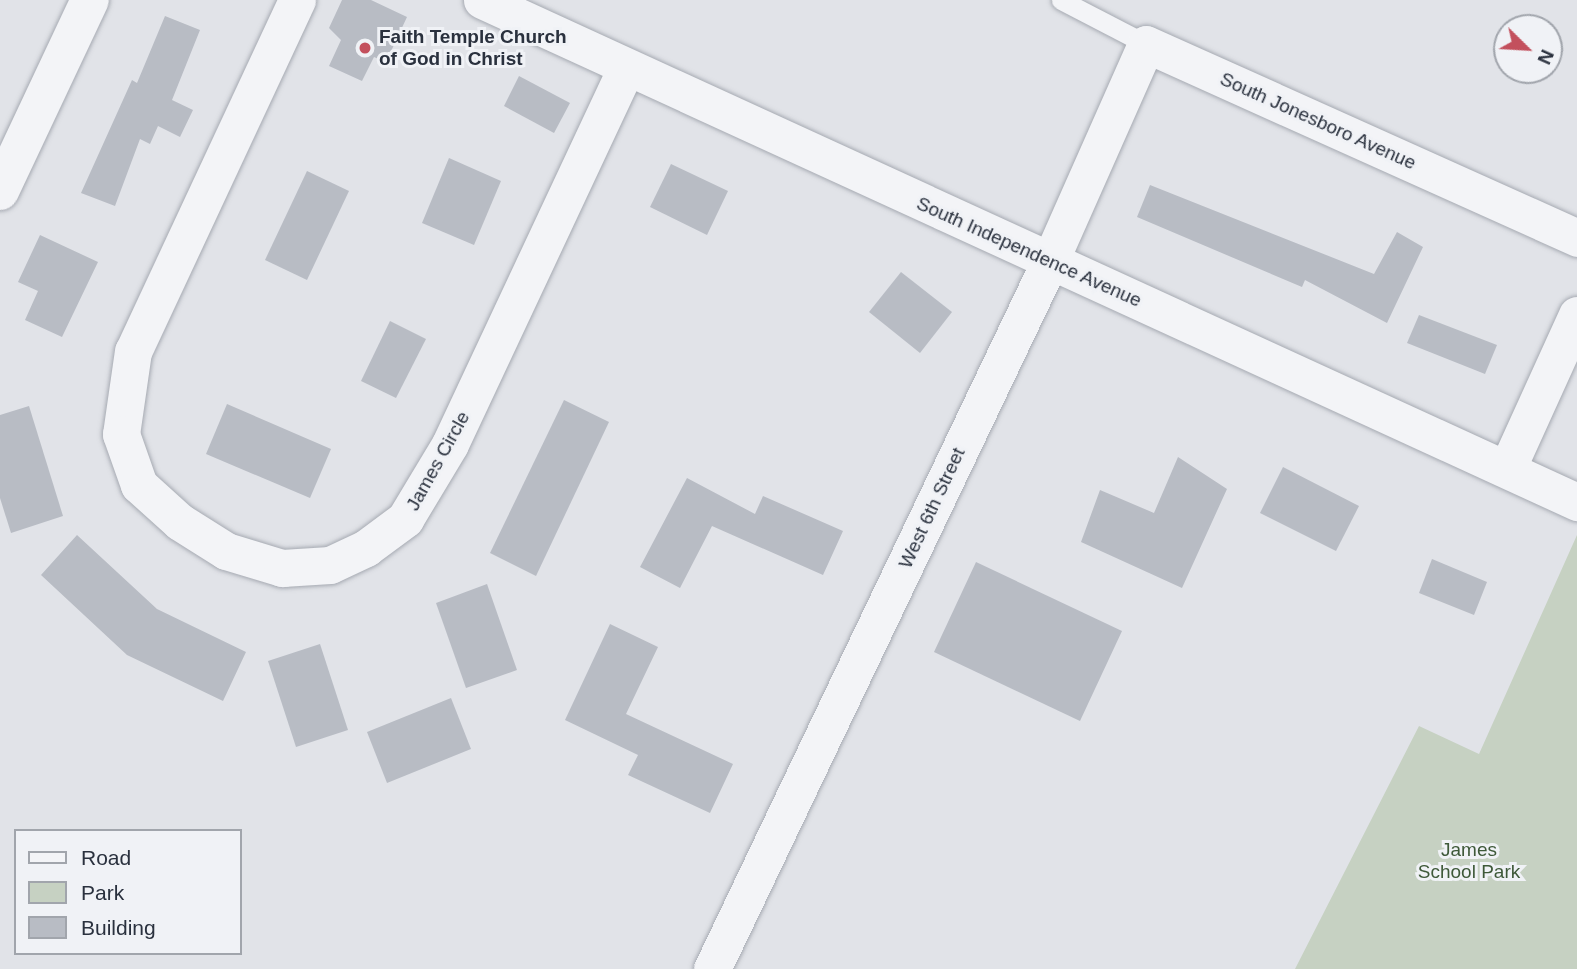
<!DOCTYPE html>
<style>
body{margin:0}
#map{position:relative;width:1577px;height:969px;overflow:hidden;background:#e1e3e8;font-family:Helvetica,sans-serif}
div>[style]{position:absolute}
.green>*{inset:0;background:#c6d1c2}
.building>*{inset:0;background:#b8bcc4}
.roads{filter:drop-shadow(0 0 2px #a6aab2) drop-shadow(0 0 2px #a6aab2)}
.service>*{height:19px;margin:-9.5px;padding:0 9.5px;transform-origin:9.5px;border-radius:9.5px;background:#f3f4f7}
.minor>*{height:37px;margin:-18.5px;padding:0 18.5px;transform-origin:18.5px;border-radius:18.5px;background:#f3f4f7}
.tertiary>*{height:38px;margin:-19px;padding:0 19px;transform-origin:19px;border-radius:19px;background:#f3f4f7}
.dots>*{width:19px;height:19px;translate:-50% -50%;box-sizing:border-box;border:4px solid #f0f2f6;border-radius:50%}
span{translate:-50% -50%;white-space:nowrap;text-align:center;line-height:1.15;-webkit-text-stroke:6px #f0f2f6;paint-order:stroke}
.poi-label{font-size:19px;color:#2a313e;font-weight:700}
.left{translate:0 -50%;text-align:left}
.street-label{font-size:19px;color:#2a313e}
.park-label{font-size:19px;color:#3e5939}
.legend{position:absolute;left:14px;top:829px;width:228px;height:126px;box-sizing:border-box;background:#f0f2f6;border:2px solid #a1a5ac;margin:0;padding:9px 12px;list-style:none;font-size:21px;color:#2a313e}
.legend li{display:flex;align-items:center;gap:14px;height:35px}
.legend b{width:35px;border:2px solid #a1a5ac}
.north{position:absolute;left:1493px;top:14px;width:70px;height:70px;box-sizing:border-box;background:#f0f2f6;border:2px solid #a1a5ac;border-radius:50%;rotate:114deg;font-size:19px;font-weight:700;line-height:28px;text-align:center;color:#2a313e}
.north::after{content:'';display:block;margin:auto;width:24px;height:32px;background:#c3505d;clip-path:polygon(50% 0,100% 100%,50% 72%,0 100%)}
</style>
<div id="map">
<div class="green">
<i style="clip-path:polygon(1577px 535px,1577px 969px,1295px 969px,1419px 726px,1479px 754px)"></i>
</div>
<div class="building">
<i style="clip-path:polygon(342px 0,371px 0,407px 17px,386px 62px,374px 57px,362px 81px,329px 66px,341px 40px,329px 28px)"></i>
<i style="clip-path:polygon(165px 16px,200px 30px,172px 100px,193px 110px,180px 137px,158px 126px,150px 144px,140px 139px,115px 206px,81px 193px,132px 80px,137px 83px)"></i>
<i style="clip-path:polygon(519px 76px,570px 103px,554px 133px,504px 106px)"></i>
<i style="clip-path:polygon(449px 158px,501px 181px,474px 245px,422px 223px)"></i>
<i style="clip-path:polygon(671px 164px,728px 191px,707px 235px,650px 207px)"></i>
<i style="clip-path:polygon(307px 171px,349px 191px,307px 280px,265px 260px)"></i>
<i style="clip-path:polygon(1150px 185px,1374px 274px,1397px 232px,1423px 247px,1387px 323px,1305px 280px,1302px 287px,1137px 217px)"></i>
<i style="clip-path:polygon(40px 235px,98px 262px,62px 337px,25px 320px,38px 291px,18px 282px)"></i>
<i style="clip-path:polygon(901px 272px,952px 312px,920px 353px,869px 312px)"></i>
<i style="clip-path:polygon(1419px 315px,1497px 345px,1485px 374px,1407px 343px)"></i>
<i style="clip-path:polygon(390px 321px,426px 339px,396px 398px,361px 381px)"></i>
<i style="clip-path:polygon(564px 400px,609px 422px,536px 576px,490px 553px)"></i>
<i style="clip-path:polygon(227px 404px,331px 449px,310px 498px,206px 454px)"></i>
<i style="clip-path:polygon(29px 406px,63px 516px,11px 533px,0 498px,0 415px)"></i>
<i style="clip-path:polygon(1178px 457px,1227px 489px,1182px 588px,1081px 542px,1100px 490px,1154px 513px)"></i>
<i style="clip-path:polygon(1283px 467px,1359px 506px,1336px 551px,1260px 513px)"></i>
<i style="clip-path:polygon(687px 478px,755px 514px,763px 496px,843px 531px,823px 575px,712px 526px,680px 588px,640px 567px)"></i>
<i style="clip-path:polygon(77px 535px,157px 609px,246px 652px,223px 701px,127px 655px,41px 575px)"></i>
<i style="clip-path:polygon(1432px 559px,1487px 582px,1474px 615px,1419px 593px)"></i>
<i style="clip-path:polygon(976px 562px,1122px 631px,1080px 721px,934px 652px)"></i>
<i style="clip-path:polygon(487px 584px,517px 670px,466px 688px,436px 603px)"></i>
<i style="clip-path:polygon(610px 624px,658px 647px,626px 714px,733px 764px,710px 813px,628px 775px,638px 755px,565px 720px)"></i>
<i style="clip-path:polygon(320px 644px,348px 730px,296px 747px,268px 661px)"></i>
<i style="clip-path:polygon(451px 698px,471px 749px,387px 783px,367px 732px)"></i>
</div>
<div class="roads">
<div class="service">
<i style="left:1061px;top:0;width:96px;rotate:27.4deg"></i>
</div>
<div class="minor">
<i style="left:297px;top:0;width:387px;rotate:115deg"></i>
<i style="left:133px;top:351px;width:84px;rotate:98.2deg"></i>
<i style="left:121px;top:434px;width:54px;rotate:70.6deg"></i>
<i style="left:139px;top:485px;width:55px;rotate:42.1deg"></i>
<i style="left:180px;top:522px;width:54px;rotate:32.2deg"></i>
<i style="left:226px;top:551px;width:59px;rotate:16.9deg"></i>
<i style="left:282px;top:568px;width:48px;rotate:-3.6deg"></i>
<i style="left:330px;top:565px;width:40px;rotate:-25deg"></i>
<i style="left:366px;top:548px;width:49px;rotate:-36.6deg"></i>
<i style="left:405px;top:519px;width:87px;rotate:-59deg"></i>
<i style="left:450px;top:444px;width:415px;rotate:-64.9deg"></i>
<i style="left:482px;top:0;width:1205px;rotate:24.63deg"></i>
<i style="left:1507px;top:469px;width:169px;rotate:-65.6deg"></i>
<i style="left:712px;top:969px;width:785px;rotate:-64.48deg"></i>
<i style="left:1050px;top:261px;width:237px;rotate:-66.1deg"></i>
<i style="left:1146px;top:44px;width:473px;rotate:24.2deg"></i>
</div>
<div class="tertiary">
<i style="left:0;top:191px;width:211px;rotate:-64.8deg"></i>
</div>
</div>
<div class="dots">
<i style="left:365px;top:48px;background:#c3505d"></i>
</div>
<div class="poi-label">
<span class="left" style="left:379px;top:48px">Faith Temple Church<br>of God in Christ</span>
</div>
<div class="street-label">
<span style="left:1318px;top:121px;rotate:24deg">South Jonesboro Avenue</span>
<span style="left:1029px;top:252px;rotate:24deg">South Independence Avenue</span>
<span style="left:438px;top:461px;rotate:-61deg">James Circle</span>
<span style="left:932px;top:508px;rotate:-65deg">West 6th Street</span>
</div>
<div class="park-label">
<span style="left:1469px;top:861px">James<br>School Park</span>
</div>
<ul class="legend">
<li><b style="height:9px;background:#f3f4f7"></b>Road</li>
<li><b style="height:19px;background:#c6d1c2"></b>Park</li>
<li><b style="height:19px;background:#b8bcc4"></b>Building</li>
</ul>
<div class="north">N</div>
</div>
